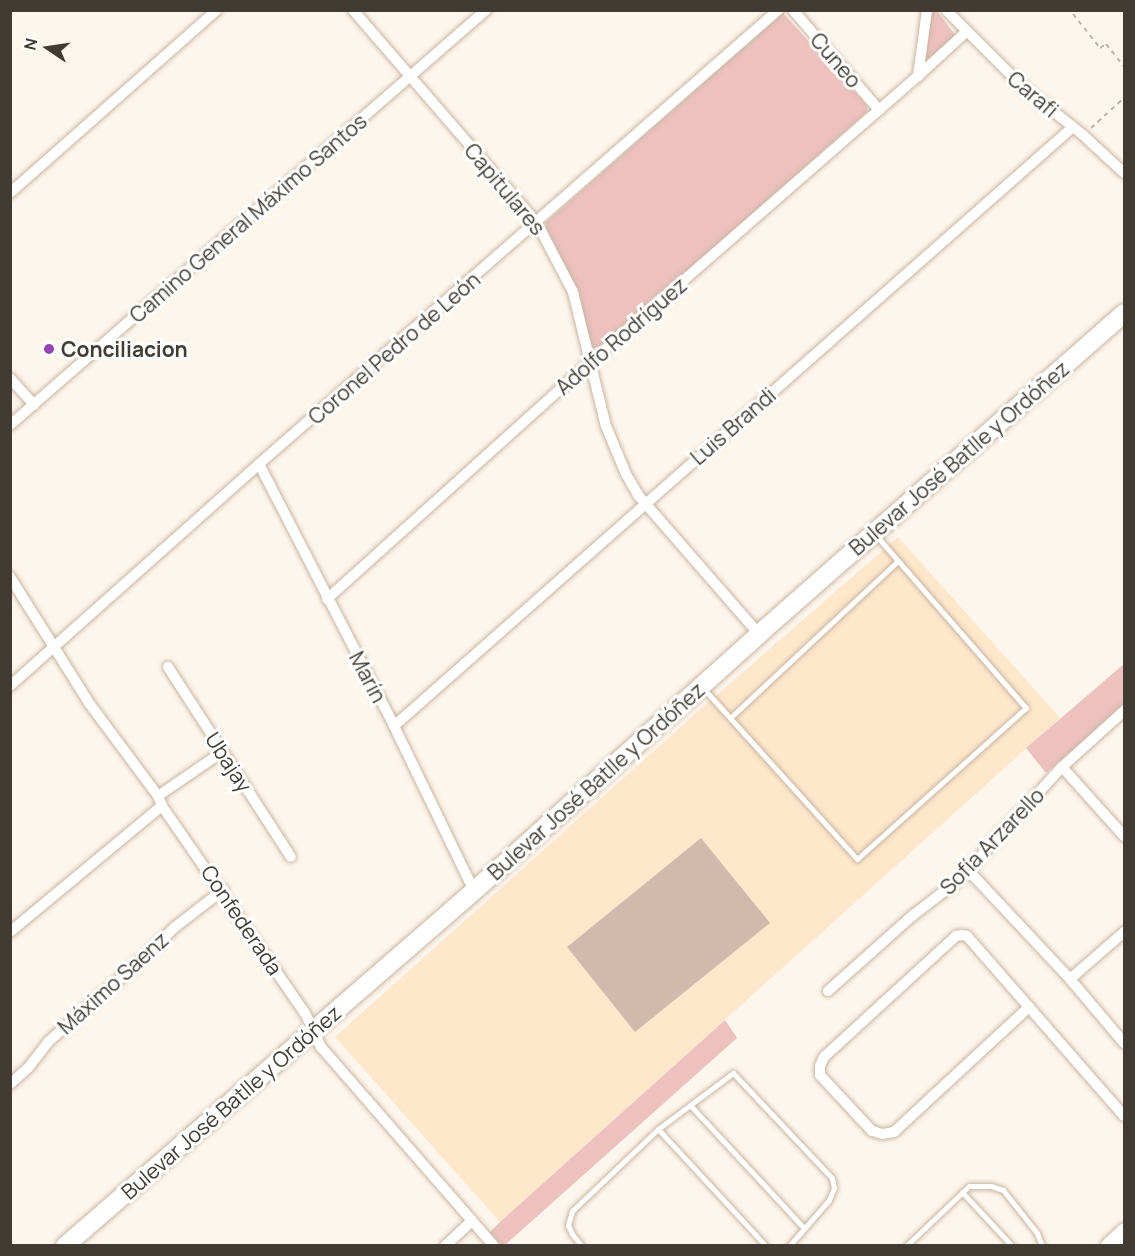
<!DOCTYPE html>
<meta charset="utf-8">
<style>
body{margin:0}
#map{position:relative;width:1135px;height:1256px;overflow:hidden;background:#fdf6ed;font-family:Manrope,sans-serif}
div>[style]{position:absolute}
.built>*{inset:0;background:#ffe7cc}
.green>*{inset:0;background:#ecc1be}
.building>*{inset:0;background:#d3b9ac}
.path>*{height:2px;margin-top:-1px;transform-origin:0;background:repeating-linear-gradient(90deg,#bbb4ab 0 4.5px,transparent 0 9px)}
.roads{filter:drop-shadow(0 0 2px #c8b6a2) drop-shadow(0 0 2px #c8b6a2)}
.lane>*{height:5px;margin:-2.5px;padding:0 2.5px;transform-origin:2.5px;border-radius:2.5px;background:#fff}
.street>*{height:10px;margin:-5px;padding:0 5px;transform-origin:5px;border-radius:5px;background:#fff}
.secondary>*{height:16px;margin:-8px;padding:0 8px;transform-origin:8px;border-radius:8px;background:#fff}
.primary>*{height:18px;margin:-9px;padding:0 9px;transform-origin:9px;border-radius:9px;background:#fff}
.dots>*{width:16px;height:16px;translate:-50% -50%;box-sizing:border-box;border:3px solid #fff;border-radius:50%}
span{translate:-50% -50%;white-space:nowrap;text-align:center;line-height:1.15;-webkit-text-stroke:6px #fff;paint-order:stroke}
.street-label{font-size:21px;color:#423b33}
.poi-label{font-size:21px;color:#423b33;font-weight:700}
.left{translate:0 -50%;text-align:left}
.frame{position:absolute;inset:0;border:12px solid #423b33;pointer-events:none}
.north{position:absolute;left:18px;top:18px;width:60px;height:60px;-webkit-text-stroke:4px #fff;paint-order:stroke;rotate:283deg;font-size:16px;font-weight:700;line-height:24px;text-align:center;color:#423b33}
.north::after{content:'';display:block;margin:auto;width:21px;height:27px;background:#423b33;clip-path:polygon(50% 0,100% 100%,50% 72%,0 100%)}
</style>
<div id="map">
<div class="built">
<i style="clip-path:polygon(898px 537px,1060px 718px,500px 1222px,335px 1037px,696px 713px)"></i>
</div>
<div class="green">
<i style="clip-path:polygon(931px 11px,937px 11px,956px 36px,924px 65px)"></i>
<i style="clip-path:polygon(783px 13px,863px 101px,867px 106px,867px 112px,602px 347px,592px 348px,571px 279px,546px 228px,546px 222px)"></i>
<i style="clip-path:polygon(1124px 664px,1124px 705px,1046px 773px,1026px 748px)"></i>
<i style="clip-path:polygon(725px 1020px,737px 1038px,505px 1245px,501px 1245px,490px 1232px,500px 1222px)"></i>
</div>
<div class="building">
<i style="clip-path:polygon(701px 838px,770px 923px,635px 1032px,567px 947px)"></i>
</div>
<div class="path">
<i style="left:1073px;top:14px;width:43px;rotate:51.5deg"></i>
<i style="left:1100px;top:48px;width:7px;rotate:-34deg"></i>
<i style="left:1106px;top:44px;width:28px;rotate:51deg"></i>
<i style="left:1091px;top:128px;width:45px;rotate:-42.3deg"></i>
</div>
<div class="roads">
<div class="lane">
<i style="left:704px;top:689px;width:229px;rotate:48deg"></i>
<i style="left:857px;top:859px;width:227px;rotate:-41.8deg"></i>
<i style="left:1026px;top:708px;width:230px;rotate:-131deg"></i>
<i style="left:730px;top:718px;width:230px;rotate:-43.1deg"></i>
<i style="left:690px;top:1105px;width:168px;rotate:47.2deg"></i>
<i style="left:658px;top:1129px;width:159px;rotate:47.3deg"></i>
<i style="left:962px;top:1192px;width:74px;rotate:47.2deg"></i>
<i style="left:582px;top:1246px;width:16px;rotate:-130deg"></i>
<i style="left:572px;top:1234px;width:10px;rotate:-114deg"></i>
<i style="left:568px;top:1225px;width:15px;rotate:-74deg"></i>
<i style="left:572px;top:1211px;width:119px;rotate:-43.6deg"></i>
<i style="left:658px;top:1129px;width:94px;rotate:-36.7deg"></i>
<i style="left:733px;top:1073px;width:144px;rotate:46.7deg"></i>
<i style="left:832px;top:1178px;width:10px;rotate:79deg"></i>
<i style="left:834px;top:1188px;width:13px;rotate:113deg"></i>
<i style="left:829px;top:1200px;width:61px;rotate:131deg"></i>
<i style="left:906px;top:1246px;width:87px;rotate:-43.6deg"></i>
<i style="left:969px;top:1186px;width:22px"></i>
<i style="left:991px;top:1186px;width:13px;rotate:18deg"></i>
<i style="left:1003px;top:1190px;width:55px;rotate:51.7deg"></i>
<i style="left:1037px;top:1233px;width:14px;rotate:69deg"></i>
</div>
<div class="street">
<i style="left:353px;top:10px;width:281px;rotate:49.2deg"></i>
<i style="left:537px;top:223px;width:78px;rotate:62.4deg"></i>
<i style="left:573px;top:292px;width:138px;rotate:76.2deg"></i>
<i style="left:606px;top:426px;width:52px;rotate:67.4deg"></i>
<i style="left:626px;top:474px;width:24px;rotate:60deg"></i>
<i style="left:638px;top:495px;width:184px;rotate:49deg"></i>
<i style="left:793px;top:10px;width:132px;rotate:49.3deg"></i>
<i style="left:946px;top:10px;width:110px;rotate:45deg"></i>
<i style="left:1024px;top:88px;width:75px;rotate:38.5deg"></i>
<i style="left:1083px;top:135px;width:56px;rotate:42.8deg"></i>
<i style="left:918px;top:76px;width:65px;rotate:-42.5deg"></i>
<i style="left:10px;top:193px;width:276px;rotate:-41.5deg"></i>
<i style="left:10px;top:378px;width:36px;rotate:48deg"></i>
<i style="left:10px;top:425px;width:632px;rotate:-41.08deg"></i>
<i style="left:259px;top:464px;width:295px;rotate:62.7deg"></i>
<i style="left:394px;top:726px;width:183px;rotate:64.1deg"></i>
<i style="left:10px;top:577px;width:149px;rotate:57.9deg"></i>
<i style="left:89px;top:703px;width:116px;rotate:53.4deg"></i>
<i style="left:158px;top:796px;width:11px;rotate:68deg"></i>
<i style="left:162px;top:806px;width:252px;rotate:55.4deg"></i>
<i style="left:305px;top:1013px;width:38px;rotate:65deg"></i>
<i style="left:321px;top:1047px;width:264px;rotate:49deg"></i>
<i style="left:327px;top:599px;width:354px;rotate:-42deg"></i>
<i style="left:590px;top:362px;width:435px;rotate:-41.1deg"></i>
<i style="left:918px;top:76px;width:67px;rotate:-82.2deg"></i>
<i style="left:168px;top:667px;width:226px;rotate:57.1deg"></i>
<i style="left:10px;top:686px;width:334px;rotate:-41.7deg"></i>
<i style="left:259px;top:464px;width:690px;rotate:-41.18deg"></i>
<i style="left:394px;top:726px;width:905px;rotate:-41.42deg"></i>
<i style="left:1062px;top:767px;width:93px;rotate:48.1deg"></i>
<i style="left:158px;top:796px;width:78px;rotate:-34.5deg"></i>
<i style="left:968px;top:870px;width:149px;rotate:46.9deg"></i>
<i style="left:1070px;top:979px;width:84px;rotate:49.8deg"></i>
<i style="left:10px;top:932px;width:197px;rotate:-39.7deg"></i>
<i style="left:1070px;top:979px;width:72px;rotate:-41deg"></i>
<i style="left:828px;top:991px;width:113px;rotate:-41.8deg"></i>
<i style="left:912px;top:916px;width:59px;rotate:-37.5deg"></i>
<i style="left:959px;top:880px;width:153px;rotate:-47.7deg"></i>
<i style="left:1062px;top:767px;width:84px;rotate:-42.1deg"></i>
<i style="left:1029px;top:1007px;width:184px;rotate:137.2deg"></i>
<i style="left:894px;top:1132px;width:12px;rotate:171deg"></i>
<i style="left:882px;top:1134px;width:10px;rotate:-163deg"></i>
<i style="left:872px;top:1131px;width:76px;rotate:-132.9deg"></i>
<i style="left:820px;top:1075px;width:9px;rotate:-90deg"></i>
<i style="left:820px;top:1066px;width:10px;rotate:-66deg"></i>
<i style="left:824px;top:1057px;width:179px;rotate:-42.5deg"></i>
<i style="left:956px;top:936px;width:5px;rotate:-11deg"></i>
<i style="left:961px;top:935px;width:6px;rotate:9deg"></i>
<i style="left:967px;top:936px;width:239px;rotate:48.9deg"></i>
<i style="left:10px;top:1084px;width:24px;rotate:-42deg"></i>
<i style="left:28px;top:1068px;width:33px;rotate:-52deg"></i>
<i style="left:48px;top:1042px;width:120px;rotate:-41.3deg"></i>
<i style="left:138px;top:963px;width:52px;rotate:-44.2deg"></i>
<i style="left:175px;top:927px;width:61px;rotate:-37.6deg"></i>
<i style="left:445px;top:1246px;width:37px;rotate:-43deg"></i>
</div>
<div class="secondary">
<i style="left:1109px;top:1246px;width:21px;rotate:-43deg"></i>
</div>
<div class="primary">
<i style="left:65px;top:1246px;width:542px;rotate:-40.96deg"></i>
<i style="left:474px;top:891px;width:384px;rotate:-42deg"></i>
<i style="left:759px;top:634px;width:486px;rotate:-41.3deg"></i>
</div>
</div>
<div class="dots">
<i style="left:49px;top:349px;background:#9444b4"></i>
</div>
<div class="street-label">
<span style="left:836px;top:60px;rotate:49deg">Cuneo</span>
<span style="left:1033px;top:94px;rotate:40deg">Carafi</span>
<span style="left:505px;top:189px;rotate:50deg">Capitulares</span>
<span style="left:248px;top:218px;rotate:-41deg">Camino General Máximo Santos</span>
<span style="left:621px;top:336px;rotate:-41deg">Adolfo Rodríguez</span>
<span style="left:394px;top:348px;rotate:-41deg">Coronel Pedro de León</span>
<span style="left:733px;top:426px;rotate:-41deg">Luis Brandi</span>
<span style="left:959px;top:458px;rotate:-41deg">Bulevar José Batlle y Ordóñez</span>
<span style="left:368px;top:677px;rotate:62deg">Marín</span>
<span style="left:229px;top:762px;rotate:57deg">Ubajay</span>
<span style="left:596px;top:781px;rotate:-42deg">Bulevar José Batlle y Ordóñez</span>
<span style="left:992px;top:841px;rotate:-46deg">Sofía Arzarello</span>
<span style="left:242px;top:920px;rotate:56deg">Confederada</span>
<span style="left:113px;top:983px;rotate:-42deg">Máximo Saenz</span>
<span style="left:231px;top:1102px;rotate:-41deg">Bulevar José Batlle y Ordóñez</span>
</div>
<div class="poi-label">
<span class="left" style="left:61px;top:349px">Conciliacion</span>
</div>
<div class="frame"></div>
<div class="north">N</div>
</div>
